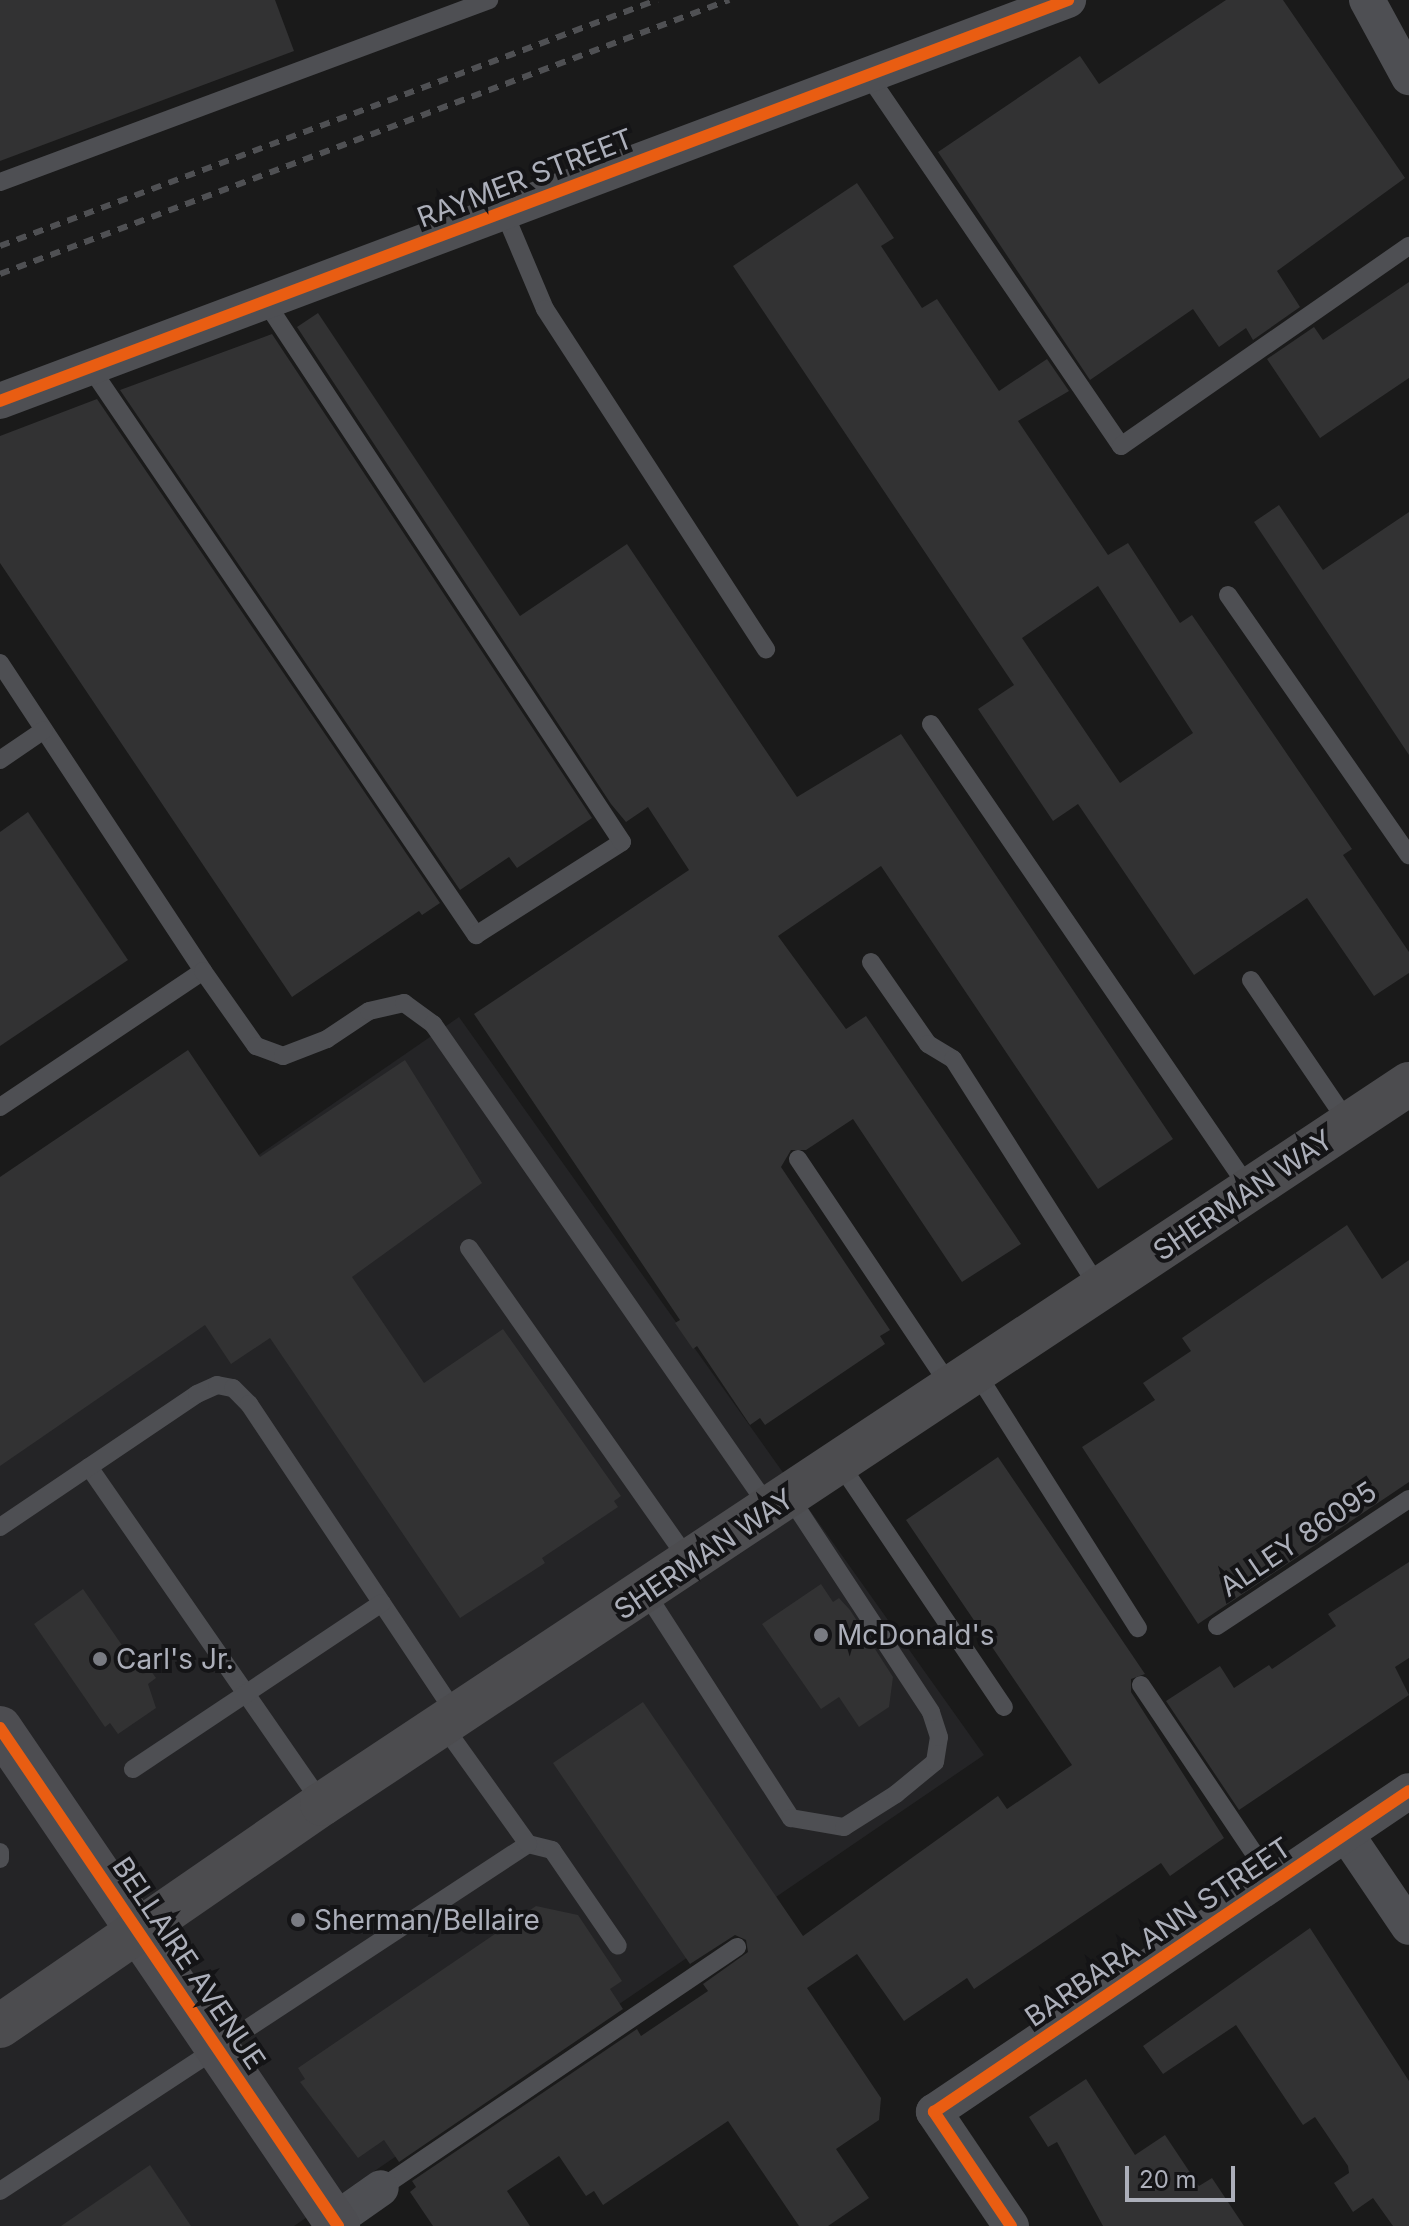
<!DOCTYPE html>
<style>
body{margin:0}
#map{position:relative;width:1409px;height:2226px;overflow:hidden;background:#1a1a1a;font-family:Inter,sans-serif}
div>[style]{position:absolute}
.built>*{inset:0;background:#242426}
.building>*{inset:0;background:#323233}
.lane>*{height:18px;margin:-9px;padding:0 9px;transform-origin:9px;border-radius:9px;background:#4e4f53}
.street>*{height:36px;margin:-18px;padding:0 18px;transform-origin:18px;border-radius:18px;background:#4e4f53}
.secondary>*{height:44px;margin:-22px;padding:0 22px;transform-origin:22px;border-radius:22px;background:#4d4d51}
.primary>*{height:44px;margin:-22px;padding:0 22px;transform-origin:22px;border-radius:22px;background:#4c4c4f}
.rail>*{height:6px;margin-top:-3px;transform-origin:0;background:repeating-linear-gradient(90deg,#4f5053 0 10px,transparent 0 18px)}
.cycleway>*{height:12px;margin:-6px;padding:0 6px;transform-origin:6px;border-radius:6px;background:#e95d12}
.dots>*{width:22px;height:22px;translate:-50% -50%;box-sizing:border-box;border:4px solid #141416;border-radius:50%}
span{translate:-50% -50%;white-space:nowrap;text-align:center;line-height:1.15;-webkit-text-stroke:8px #141416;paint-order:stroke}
.street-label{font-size:28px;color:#acafba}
.poi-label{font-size:28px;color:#acafba}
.left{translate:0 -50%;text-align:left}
.scale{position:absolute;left:1125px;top:2166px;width:110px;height:36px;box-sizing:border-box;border:4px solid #acafba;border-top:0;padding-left:10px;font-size:24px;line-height:28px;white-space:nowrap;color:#acafba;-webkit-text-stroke:6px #141416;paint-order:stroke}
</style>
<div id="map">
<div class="built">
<i style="clip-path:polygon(459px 1017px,984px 1755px,294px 2226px,0 2226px,0 1333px)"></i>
</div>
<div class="building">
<i style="clip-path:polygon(0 0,275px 0,294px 51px,0 161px)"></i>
<i style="clip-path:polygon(1226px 0,1283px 0,1405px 178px,1277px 271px,1300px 307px,1253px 340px,1246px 328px,1219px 347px,1193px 309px,1090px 380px,938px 152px,1080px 56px,1099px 84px)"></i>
<i style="clip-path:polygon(evenodd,857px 183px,894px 238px,881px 246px,922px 308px,937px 299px,999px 391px,1047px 359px,1069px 391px,1018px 421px,1108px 555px,1128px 543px,1180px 623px,1192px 615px,1352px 849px,1343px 855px,1409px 952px,1409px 973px,1374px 996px,1307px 898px,1194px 975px,1078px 804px,1053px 821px,978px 709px,1014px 685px,733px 266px,857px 183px,1098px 586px,1193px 733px,1120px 783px,1022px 638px,1098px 586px)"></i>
<i style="clip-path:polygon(1409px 282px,1409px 378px,1320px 438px,1267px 359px,1314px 327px,1323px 340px)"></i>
<i style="clip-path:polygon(318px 313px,520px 616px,627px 544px,797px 797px,901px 734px,1173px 1139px,1098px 1189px,881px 866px,778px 936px,846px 1029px,866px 1016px,1021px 1244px,962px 1282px,853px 1119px,806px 1150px,791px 1150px,781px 1167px,890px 1330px,880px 1336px,885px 1344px,765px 1425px,760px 1418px,750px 1425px,697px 1346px,693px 1349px,675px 1323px,680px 1320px,474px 1014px,689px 870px,648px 807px,626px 822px,611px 804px,297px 327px)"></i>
<i style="clip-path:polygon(272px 334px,592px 818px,517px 868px,509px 857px,460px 890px,120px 390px)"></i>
<i style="clip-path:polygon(97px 399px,440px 903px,422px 915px,419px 911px,292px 997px,0 563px,0 436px)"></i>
<i style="clip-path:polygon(1279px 505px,1323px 570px,1409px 512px,1409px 755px,1254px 522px)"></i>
<i style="clip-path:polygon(28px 812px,128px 960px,0 1046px,0 832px)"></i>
<i style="clip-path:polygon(188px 1050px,260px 1157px,405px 1060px,482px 1183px,352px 1277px,424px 1383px,503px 1329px,621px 1496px,614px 1501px,618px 1507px,542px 1558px,545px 1563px,460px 1618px,270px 1338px,231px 1364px,205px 1325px,0 1466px,0 1177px)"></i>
<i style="clip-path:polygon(1347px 1225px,1382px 1279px,1409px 1260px,1409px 1482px,1198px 1624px,1082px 1447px,1155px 1400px,1143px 1383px,1191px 1351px,1182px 1338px)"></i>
<i style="clip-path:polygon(998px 1457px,1145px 1674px,1131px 1679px,1131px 1692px,1224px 1838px,1170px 1876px,1161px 1863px,974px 1989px,967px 1978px,904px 2021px,857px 1954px,807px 1988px,881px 2098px,879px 2120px,836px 2149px,869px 2198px,828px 2226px,799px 2226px,728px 2121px,603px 2205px,594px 2191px,586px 2196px,559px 2156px,507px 2191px,530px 2226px,433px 2226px,410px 2192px,416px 2187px,412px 2181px,637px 2029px,641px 2036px,708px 1991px,703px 1984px,748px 1952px,746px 1940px,735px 1935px,690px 1964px,553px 1763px,643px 1702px,803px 1936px,998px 1796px,1007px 1809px,1072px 1765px,906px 1520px)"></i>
<i style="clip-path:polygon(1409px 1562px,1409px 1658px,1395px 1667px,1409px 1695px,1239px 1810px,1166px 1701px,1220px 1666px,1234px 1688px,1269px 1665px,1272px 1669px,1336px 1626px,1328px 1614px)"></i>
<i style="clip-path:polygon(821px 1584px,833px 1602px,839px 1598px,850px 1610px,893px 1677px,889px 1707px,859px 1727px,839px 1697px,821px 1709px,762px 1624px)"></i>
<i style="clip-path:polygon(83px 1589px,126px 1651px,133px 1646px,156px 1678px,148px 1684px,156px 1708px,118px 1734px,110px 1723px,105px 1727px,34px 1624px)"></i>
<i style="clip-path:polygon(536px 1906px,578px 1915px,622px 1981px,610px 1989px,623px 2009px,399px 2162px,384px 2140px,358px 2158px,300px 2082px,305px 2079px,298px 2068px)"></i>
<i style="clip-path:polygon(1310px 1928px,1409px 2081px,1409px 2226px,1393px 2226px,1373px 2198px,1353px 2212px,1334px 2183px,1349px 2173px,1348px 2166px,1315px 2117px,1303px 2125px,1236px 2025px,1163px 2074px,1143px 2046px)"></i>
<i style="clip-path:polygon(1086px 2079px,1135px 2155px,1165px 2135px,1199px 2186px,1212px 2178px,1244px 2226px,1103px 2226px,1057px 2142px,1048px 2147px,1029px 2117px)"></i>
<i style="clip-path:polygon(150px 2165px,191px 2226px,61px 2226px)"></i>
</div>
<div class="lane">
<i style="left:868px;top:75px;width:449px;rotate:55.7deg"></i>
<i style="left:1121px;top:446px;width:351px;rotate:-34.8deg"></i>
<i style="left:0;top:182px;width:522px;rotate:-20.41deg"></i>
<i style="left:504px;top:212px;width:105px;rotate:67.1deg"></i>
<i style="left:545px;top:309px;width:406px;rotate:57deg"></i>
<i style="left:90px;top:367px;width:687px;rotate:55.8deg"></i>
<i style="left:476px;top:935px;width:173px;rotate:-32.5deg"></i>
<i style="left:622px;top:842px;width:648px;rotate:-123.42deg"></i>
<i style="left:1228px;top:595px;width:317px;rotate:55.2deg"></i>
<i style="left:0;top:663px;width:369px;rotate:56.6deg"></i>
<i style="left:931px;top:724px;width:565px;rotate:55.61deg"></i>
<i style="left:0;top:760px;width:53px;rotate:-34.3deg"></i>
<i style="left:871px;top:962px;width:100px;rotate:55.2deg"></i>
<i style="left:928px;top:1044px;width:29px;rotate:31deg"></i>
<i style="left:953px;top:1059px;width:274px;rotate:57.5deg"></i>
<i style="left:1251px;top:980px;width:174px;rotate:55.8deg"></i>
<i style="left:0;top:1107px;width:244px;rotate:-33.8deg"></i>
<i style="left:203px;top:971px;width:92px;rotate:54.8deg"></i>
<i style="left:256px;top:1046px;width:29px;rotate:20deg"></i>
<i style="left:283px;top:1056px;width:47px;rotate:-21.1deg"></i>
<i style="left:327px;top:1039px;width:50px;rotate:-33.7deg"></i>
<i style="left:369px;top:1011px;width:36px;rotate:-13deg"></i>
<i style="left:404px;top:1003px;width:36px;rotate:36deg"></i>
<i style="left:433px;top:1024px;width:591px;rotate:55.21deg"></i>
<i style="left:798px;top:1159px;width:277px;rotate:56.2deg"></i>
<i style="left:469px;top:1248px;width:383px;rotate:54.9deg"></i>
<i style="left:976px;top:1372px;width:303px;rotate:57.7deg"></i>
<i style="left:840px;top:1464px;width:293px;rotate:56deg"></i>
<i style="left:89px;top:1467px;width:409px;rotate:55.3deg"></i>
<i style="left:0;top:1527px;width:238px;rotate:-34deg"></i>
<i style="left:197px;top:1394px;width:22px;rotate:-24deg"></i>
<i style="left:217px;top:1385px;width:16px;rotate:11deg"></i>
<i style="left:233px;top:1388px;width:23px;rotate:45deg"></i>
<i style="left:249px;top:1404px;width:375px;rotate:56.3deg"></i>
<i style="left:646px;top:1593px;width:268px;rotate:57.2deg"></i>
<i style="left:791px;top:1818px;width:54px;rotate:9.6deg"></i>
<i style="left:844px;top:1827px;width:62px;rotate:-32.4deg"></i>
<i style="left:896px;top:1794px;width:50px;rotate:-39.4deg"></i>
<i style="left:935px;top:1762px;width:25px;rotate:-81deg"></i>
<i style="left:939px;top:1737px;width:26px;rotate:-108deg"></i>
<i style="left:931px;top:1712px;width:257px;rotate:-123.3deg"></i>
<i style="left:1217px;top:1626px;width:230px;rotate:-33.5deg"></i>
<i style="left:1141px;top:1685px;width:239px;rotate:56.1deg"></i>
<i style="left:133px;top:1769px;width:299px;rotate:-33.7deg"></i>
<i style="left:528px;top:1844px;width:25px;rotate:14deg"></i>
<i style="left:552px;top:1850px;width:116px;rotate:55.5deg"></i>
<i style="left:0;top:1852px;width:7px;rotate:90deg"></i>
<i style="left:381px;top:2188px;width:430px;rotate:-34.1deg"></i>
<i style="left:0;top:2191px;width:632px;rotate:-33.31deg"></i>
<i style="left:528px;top:1844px;width:143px;rotate:-125.6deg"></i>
</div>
<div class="street">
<i style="left:1367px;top:0;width:88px;rotate:61.4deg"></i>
<i style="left:0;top:401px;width:1141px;rotate:-20.58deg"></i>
<i style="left:1346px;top:1834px;width:112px;rotate:55.9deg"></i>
<i style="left:334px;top:2221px;width:57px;rotate:-35.1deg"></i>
<i style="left:1011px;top:2226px;width:138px;rotate:-124deg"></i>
<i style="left:934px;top:2112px;width:573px;rotate:-34.05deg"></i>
</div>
<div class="secondary">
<i style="left:0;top:1728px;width:602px;rotate:55.83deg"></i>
</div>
<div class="primary">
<i style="left:0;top:2026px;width:391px;rotate:-34.6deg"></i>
<i style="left:322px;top:1804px;width:1304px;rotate:-33.52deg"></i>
</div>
<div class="rail">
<i style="left:0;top:246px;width:702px;rotate:-20.53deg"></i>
<i style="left:0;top:274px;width:779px;rotate:-20.6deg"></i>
</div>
<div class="cycleway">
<i style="left:0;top:401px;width:1141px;rotate:-20.58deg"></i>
<i style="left:0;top:1728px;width:602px;rotate:55.83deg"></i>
<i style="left:1011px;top:2226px;width:138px;rotate:-124deg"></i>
<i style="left:934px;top:2112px;width:573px;rotate:-34.05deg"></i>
</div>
<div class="dots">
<i style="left:821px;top:1635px;background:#797b82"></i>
<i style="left:100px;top:1659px;background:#797b82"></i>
<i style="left:298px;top:1920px;background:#797b82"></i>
</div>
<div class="street-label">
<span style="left:525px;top:178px;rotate:-21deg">RAYMER STREET</span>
<span style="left:1243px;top:1195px;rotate:-34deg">SHERMAN WAY</span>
<span style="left:1298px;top:1539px;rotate:-34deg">ALLEY 86095</span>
<span style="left:704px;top:1554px;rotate:-34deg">SHERMAN WAY</span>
<span style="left:1158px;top:1932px;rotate:-34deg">BARBARA ANN STREET</span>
<span style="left:189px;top:1963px;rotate:56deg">BELLAIRE AVENUE</span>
</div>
<div class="poi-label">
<span class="left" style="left:837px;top:1635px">McDonald's</span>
<span class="left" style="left:116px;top:1659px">Carl's Jr.</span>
<span class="left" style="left:314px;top:1920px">Sherman/Bellaire</span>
</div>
<div class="scale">20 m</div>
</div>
